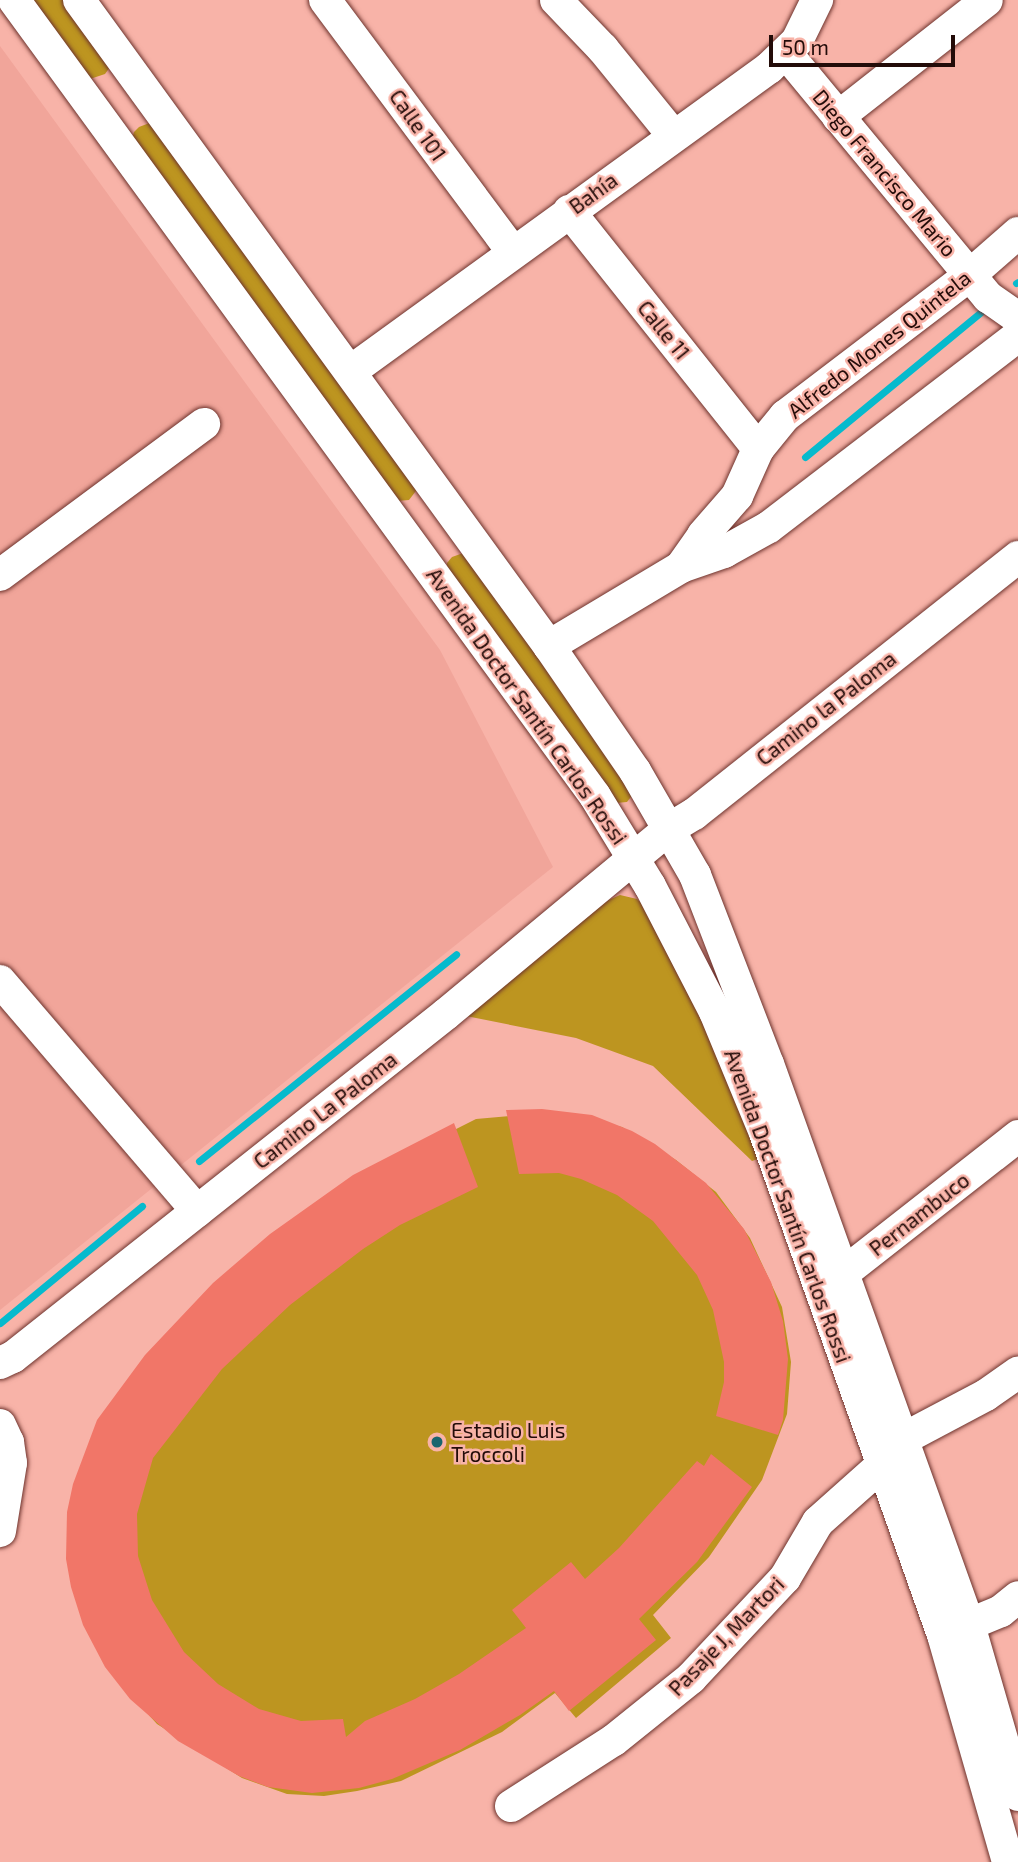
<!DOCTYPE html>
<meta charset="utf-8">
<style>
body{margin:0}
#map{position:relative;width:1018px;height:1862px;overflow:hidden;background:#f8b3a8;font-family:"Exo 2",sans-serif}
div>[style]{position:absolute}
.built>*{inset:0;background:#f1a59a}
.green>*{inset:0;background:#bd9520}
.stream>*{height:7px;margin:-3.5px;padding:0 3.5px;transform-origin:3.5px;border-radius:3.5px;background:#06bacd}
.building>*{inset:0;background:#f17668}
.roads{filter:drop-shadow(0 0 2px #6d332d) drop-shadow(0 0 2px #6d332d)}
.minor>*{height:32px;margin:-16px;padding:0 16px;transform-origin:16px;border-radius:16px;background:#fff}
.dots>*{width:19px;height:19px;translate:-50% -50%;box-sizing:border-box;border:4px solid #f8b3a8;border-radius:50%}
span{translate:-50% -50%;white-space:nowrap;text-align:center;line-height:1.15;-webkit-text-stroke:5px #f8b3a8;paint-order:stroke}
.street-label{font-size:21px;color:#230c09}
.poi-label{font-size:21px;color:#230c09}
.left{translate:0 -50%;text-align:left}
.scale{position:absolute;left:769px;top:35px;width:186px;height:32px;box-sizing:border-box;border:4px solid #230c09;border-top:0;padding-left:9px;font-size:21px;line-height:24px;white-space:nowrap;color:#230c09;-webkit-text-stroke:5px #f8b3a8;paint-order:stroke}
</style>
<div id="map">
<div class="built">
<i style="clip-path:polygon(0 46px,440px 650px,553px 867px,0 1310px)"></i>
</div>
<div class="green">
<i style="clip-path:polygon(31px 0,65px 0,110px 67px,105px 74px,90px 79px)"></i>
<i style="clip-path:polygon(152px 122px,419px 487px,409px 500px,397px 501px,132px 139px,134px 132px,139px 127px)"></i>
<i style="clip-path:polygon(466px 552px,634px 793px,627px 802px,616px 803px,447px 570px,447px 563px,452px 557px)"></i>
<i style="clip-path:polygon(620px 895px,637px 899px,650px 911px,708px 1022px,761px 1158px,752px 1161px,653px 1066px,576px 1038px,461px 1015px,604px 902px)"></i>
<i style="clip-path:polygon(556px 1112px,622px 1127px,676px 1160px,716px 1192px,750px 1238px,782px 1307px,791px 1362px,787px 1414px,762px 1480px,709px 1557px,653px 1615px,671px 1638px,576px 1718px,555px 1693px,502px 1732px,401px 1781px,357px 1791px,324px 1796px,287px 1794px,242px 1778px,157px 1724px,116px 1679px,71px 1547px,355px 1180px,476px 1119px)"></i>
</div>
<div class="stream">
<i style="left:1016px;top:283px;width:2px;rotate:-27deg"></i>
<i style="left:805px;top:457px;width:228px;rotate:-39.5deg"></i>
<i style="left:199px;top:1161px;width:330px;rotate:-38.8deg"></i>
<i style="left:0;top:1323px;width:184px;rotate:-39.5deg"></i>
</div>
<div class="building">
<i style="clip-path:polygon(542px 1109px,592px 1115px,632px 1131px,655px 1144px,706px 1183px,744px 1229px,771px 1282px,783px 1321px,788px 1359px,783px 1420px,778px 1435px,716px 1416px,724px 1382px,724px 1362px,713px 1310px,697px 1275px,653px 1221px,617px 1195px,581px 1179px,559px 1173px,519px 1174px,506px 1110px)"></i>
<i style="clip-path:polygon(454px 1123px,478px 1187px,400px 1225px,363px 1249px,290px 1305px,222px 1369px,153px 1458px,137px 1514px,138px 1556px,152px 1600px,184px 1652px,218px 1684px,259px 1709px,301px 1721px,343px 1719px,346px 1737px,365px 1721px,415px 1699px,459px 1674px,526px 1628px,512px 1610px,571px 1562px,585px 1579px,619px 1548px,697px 1461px,704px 1466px,711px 1454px,752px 1487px,697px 1562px,639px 1619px,656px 1640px,569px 1711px,554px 1691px,520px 1715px,460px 1750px,392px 1779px,359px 1788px,312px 1793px,268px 1787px,239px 1776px,178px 1741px,130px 1699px,105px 1667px,83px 1625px,71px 1587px,66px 1559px,67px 1512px,73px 1484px,97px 1420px,145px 1355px,213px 1283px,270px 1234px,353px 1175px)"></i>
</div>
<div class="roads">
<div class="minor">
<i style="left:14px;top:0;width:985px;rotate:53.87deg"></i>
<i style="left:595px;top:796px;width:105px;rotate:58.6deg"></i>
<i style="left:650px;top:886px;width:142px;rotate:62.7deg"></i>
<i style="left:715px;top:1012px;width:131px;rotate:67.5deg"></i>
<i style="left:765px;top:1133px;width:533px;rotate:70.48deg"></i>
<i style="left:943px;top:1635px;width:236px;rotate:74deg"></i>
<i style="left:79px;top:0;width:799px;rotate:53.96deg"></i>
<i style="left:549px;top:646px;width:152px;rotate:55.5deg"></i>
<i style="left:635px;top:771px;width:120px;rotate:60deg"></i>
<i style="left:695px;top:875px;width:203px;rotate:68.9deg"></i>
<i style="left:768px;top:1064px;width:596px;rotate:70.29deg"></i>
<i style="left:969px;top:1625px;width:177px;rotate:73.9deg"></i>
<i style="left:325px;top:0;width:313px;rotate:53.3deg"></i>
<i style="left:556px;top:0;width:68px;rotate:46.2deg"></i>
<i style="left:603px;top:49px;width:111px;rotate:50.9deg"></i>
<i style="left:786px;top:53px;width:317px;rotate:50.4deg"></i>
<i style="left:988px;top:297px;width:37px;rotate:35deg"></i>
<i style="left:838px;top:117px;width:189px;rotate:-38.1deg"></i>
<i style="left:569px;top:211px;width:304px;rotate:51.5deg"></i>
<i style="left:351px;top:371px;width:516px;rotate:-35.94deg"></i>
<i style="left:769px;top:68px;width:39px;rotate:-44deg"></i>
<i style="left:797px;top:41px;width:46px;rotate:-64deg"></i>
<i style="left:681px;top:567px;width:46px;rotate:-19.2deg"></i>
<i style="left:724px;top:552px;width:51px;rotate:-29.1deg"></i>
<i style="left:769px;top:527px;width:314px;rotate:-37.5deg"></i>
<i style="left:0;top:575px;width:254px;rotate:-36.5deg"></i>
<i style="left:549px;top:646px;width:154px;rotate:-30.9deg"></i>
<i style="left:681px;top:567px;width:39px;rotate:-55deg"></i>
<i style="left:703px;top:535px;width:52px;rotate:-48.9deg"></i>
<i style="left:737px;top:496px;width:51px;rotate:-65.9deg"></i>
<i style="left:758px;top:449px;width:43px;rotate:-50.7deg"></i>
<i style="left:785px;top:416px;width:233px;rotate:-37.3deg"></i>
<i style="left:970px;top:275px;width:64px;rotate:-41.2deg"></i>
<i style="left:0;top:981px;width:303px;rotate:49.4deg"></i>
<i style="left:827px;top:1286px;width:243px;rotate:-38.1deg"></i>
<i style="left:0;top:1363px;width:14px;rotate:-25deg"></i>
<i style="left:13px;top:1357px;width:552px;rotate:-38.38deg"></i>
<i style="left:446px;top:1014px;width:290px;rotate:-39.7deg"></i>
<i style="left:669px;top:829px;width:29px;rotate:-31deg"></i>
<i style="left:694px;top:814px;width:414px;rotate:-38.4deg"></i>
<i style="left:0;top:1425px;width:19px;rotate:65deg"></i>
<i style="left:8px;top:1442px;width:21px;rotate:82deg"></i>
<i style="left:11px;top:1463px;width:69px;rotate:99.2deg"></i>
<i style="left:948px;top:1633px;width:57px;rotate:-22.5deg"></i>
<i style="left:1001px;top:1611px;width:22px;rotate:-39deg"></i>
<i style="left:511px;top:1806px;width:122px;rotate:-32.7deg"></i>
<i style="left:614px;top:1740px;width:99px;rotate:-38.8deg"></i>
<i style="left:691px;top:1678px;width:137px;rotate:-46.8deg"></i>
<i style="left:785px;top:1578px;width:65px;rotate:-59.5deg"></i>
<i style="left:818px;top:1522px;width:86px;rotate:-41.7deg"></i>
<i style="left:882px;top:1465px;width:31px;rotate:-53deg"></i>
<i style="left:901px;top:1440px;width:96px;rotate:-27.9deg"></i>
<i style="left:986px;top:1395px;width:39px;rotate:-35deg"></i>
</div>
</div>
<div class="dots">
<i style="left:437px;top:1442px;background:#19656f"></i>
</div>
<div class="street-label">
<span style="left:418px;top:125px;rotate:55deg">Calle 101</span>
<span style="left:885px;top:173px;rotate:50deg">Diego Francisco Mario</span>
<span style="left:593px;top:193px;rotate:-36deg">Bahía</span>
<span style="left:664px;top:330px;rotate:51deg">Calle 11</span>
<span style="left:879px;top:344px;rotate:-38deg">Alfredo Mones Quintela</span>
<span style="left:527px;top:706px;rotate:55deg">Avenida Doctor Santín Carlos Rossi</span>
<span style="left:826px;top:708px;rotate:-38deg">Camino la Paloma</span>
<span style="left:325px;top:1110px;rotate:-38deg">Camino La Paloma</span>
<span style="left:788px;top:1206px;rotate:70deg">Avenida Doctor Santín Carlos Rossi</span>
<span style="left:919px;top:1214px;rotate:-38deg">Pernambuco</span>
<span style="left:726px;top:1636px;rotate:-46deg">Pasaje J, Martori</span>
</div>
<div class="poi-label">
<span class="left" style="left:451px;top:1442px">Estadio Luis<br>Troccoli</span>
</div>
<div class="scale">50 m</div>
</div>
